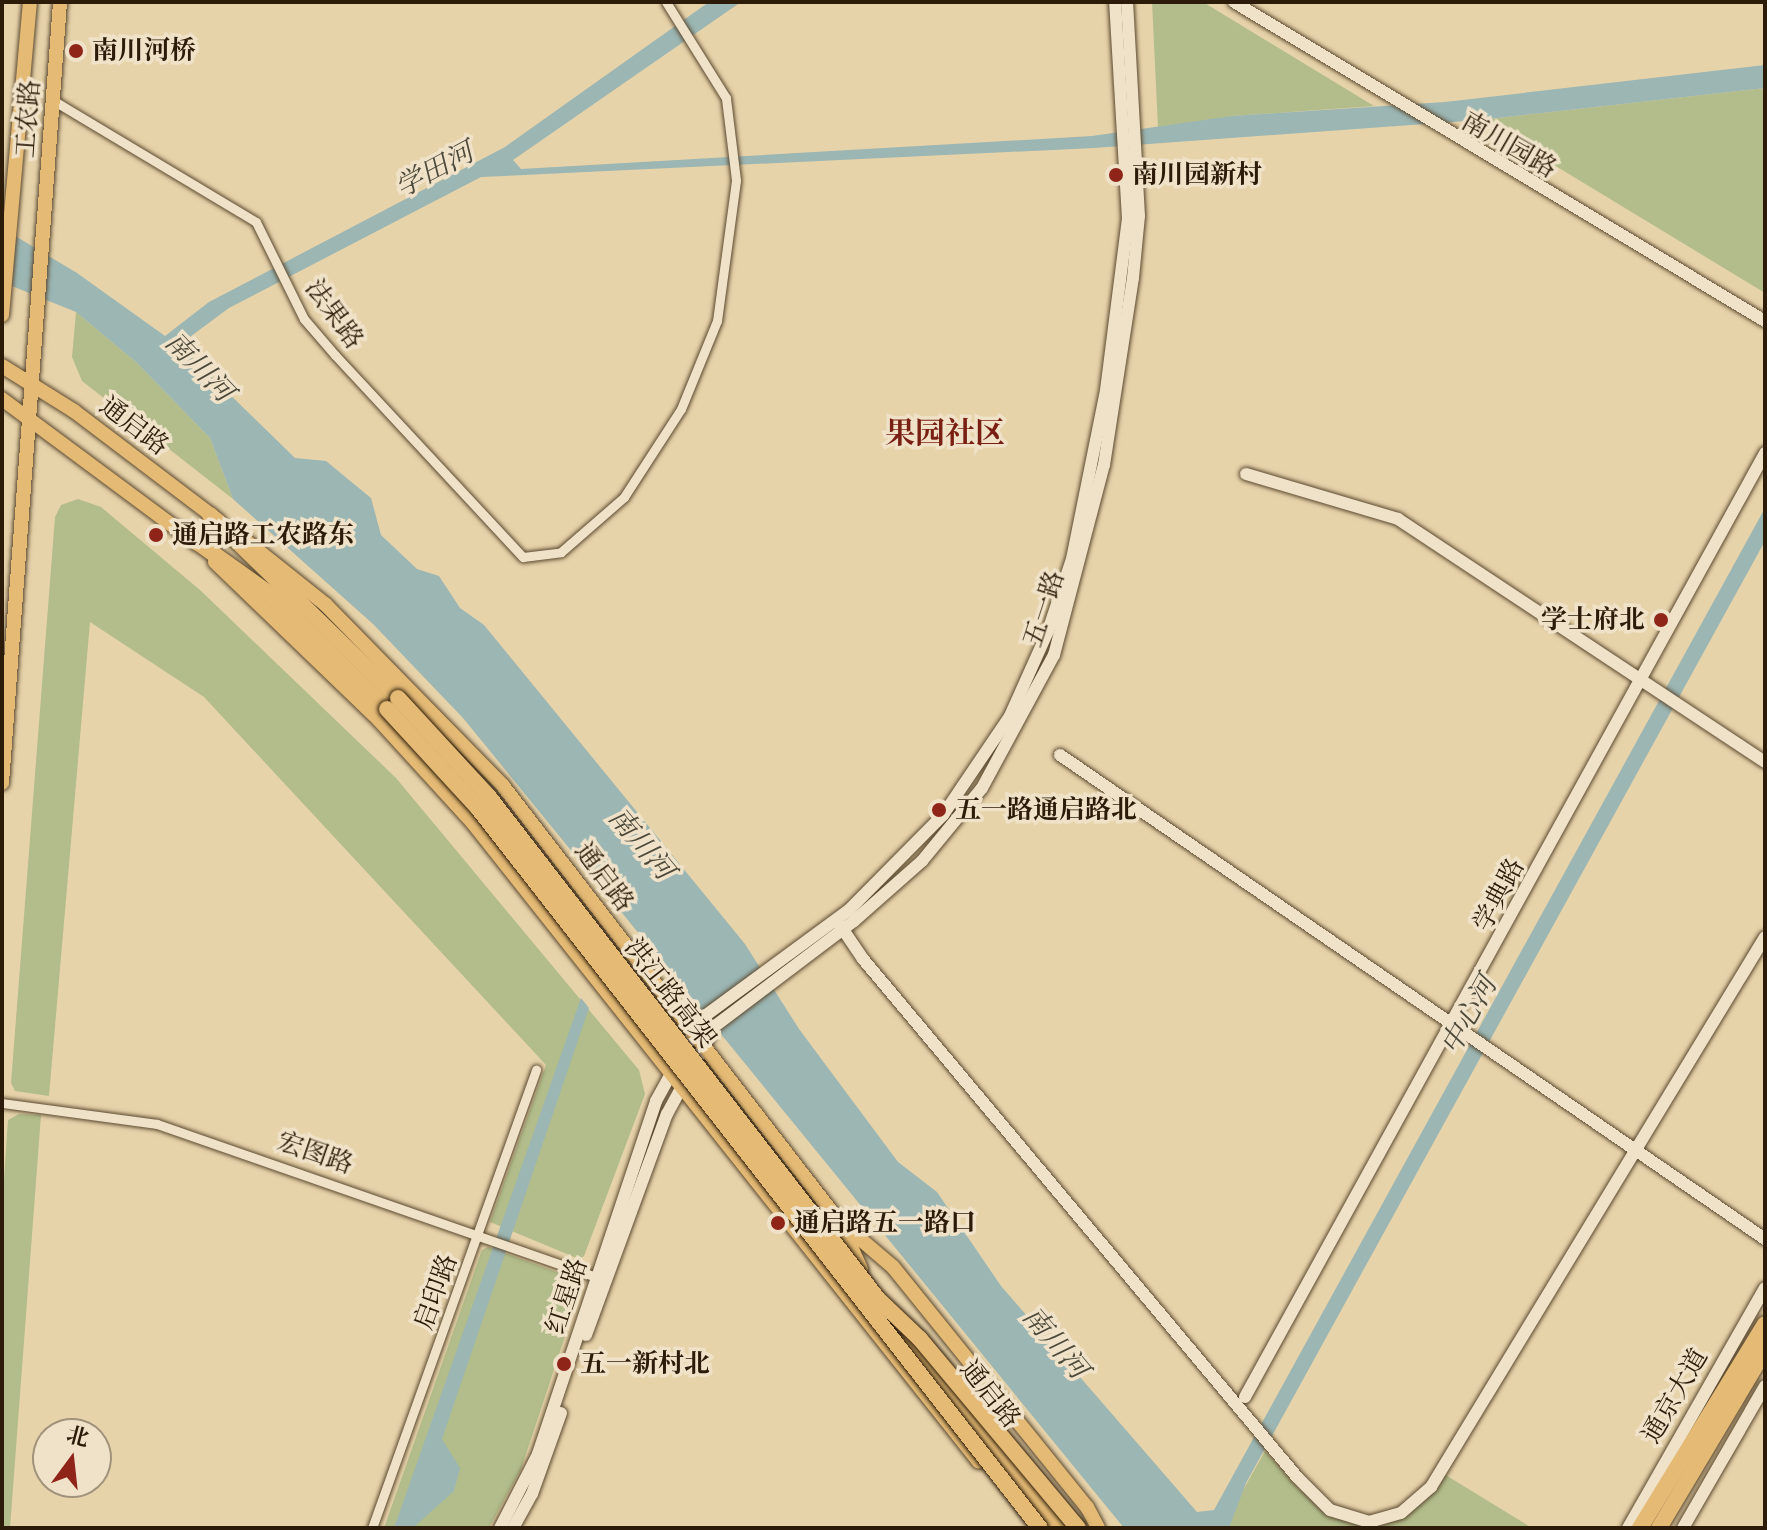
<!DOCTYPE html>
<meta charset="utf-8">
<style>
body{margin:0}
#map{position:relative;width:1767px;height:1530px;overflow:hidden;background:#e7d3aa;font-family:"Libre Caslon Text","Noto Serif SC",serif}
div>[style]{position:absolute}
.green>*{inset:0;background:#b2bd8b}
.water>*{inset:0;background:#9bb6b3}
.roads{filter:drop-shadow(0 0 2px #5b4930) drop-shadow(0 0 2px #5b4930)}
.street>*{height:9px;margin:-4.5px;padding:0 4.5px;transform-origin:4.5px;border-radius:4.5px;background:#efe2c8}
.secondary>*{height:12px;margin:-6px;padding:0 6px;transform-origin:6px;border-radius:6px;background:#efe2c8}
.primary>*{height:14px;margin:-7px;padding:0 7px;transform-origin:7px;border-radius:7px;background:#e4ba75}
.highway>*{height:16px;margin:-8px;padding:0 8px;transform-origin:8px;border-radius:8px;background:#e4ba75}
.bridges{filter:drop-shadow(0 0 2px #2c1b08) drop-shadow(0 0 2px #2c1b08)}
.highway-bridge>*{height:16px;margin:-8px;padding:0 8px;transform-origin:8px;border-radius:8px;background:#e4ba75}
.dots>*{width:22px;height:22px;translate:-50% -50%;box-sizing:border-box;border:4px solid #efe2c8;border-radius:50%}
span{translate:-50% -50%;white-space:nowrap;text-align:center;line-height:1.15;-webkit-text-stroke:7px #efe2c8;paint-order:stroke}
.poi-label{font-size:26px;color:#2c1b08;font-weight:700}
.left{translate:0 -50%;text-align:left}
.right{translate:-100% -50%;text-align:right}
.street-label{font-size:26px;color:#2c1b08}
.water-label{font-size:28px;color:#4d4a3b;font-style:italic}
.quarter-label{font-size:30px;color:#7a1f14;font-weight:700}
.frame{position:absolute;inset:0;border:4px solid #2c1b08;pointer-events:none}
.north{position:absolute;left:32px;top:1418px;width:80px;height:80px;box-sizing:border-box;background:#efe2c8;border:2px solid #a1927b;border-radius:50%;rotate:15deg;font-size:22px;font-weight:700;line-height:32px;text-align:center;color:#2c1b08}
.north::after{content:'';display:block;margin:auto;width:28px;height:36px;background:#8f2418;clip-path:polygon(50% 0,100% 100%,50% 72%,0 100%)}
</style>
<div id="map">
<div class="green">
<i style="clip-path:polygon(1152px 2px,1203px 2px,1374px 106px,1233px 116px,1158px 128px)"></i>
<i style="clip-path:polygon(1765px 88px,1765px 293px,1480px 120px)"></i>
<i style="clip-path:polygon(76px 312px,137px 363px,210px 438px,233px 499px,82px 381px,72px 357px)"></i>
<i style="clip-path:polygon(78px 499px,101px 507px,200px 590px,396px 778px,639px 1070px,645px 1094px,584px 1256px,579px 1259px,490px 1222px,546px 1065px,204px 697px,90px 622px,49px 1096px,15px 1091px,11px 1083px,55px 517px,61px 505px)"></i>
<i style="clip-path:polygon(19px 1114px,41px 1115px,10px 1528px,2px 1528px,2px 1209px,8px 1120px)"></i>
<i style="clip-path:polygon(488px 1247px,573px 1278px,580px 1291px,521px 1469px,489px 1528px,384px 1528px,482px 1250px)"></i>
<i style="clip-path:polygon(1265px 1451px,1299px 1489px,1334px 1516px,1397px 1520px,1423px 1502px,1444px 1474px,1532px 1528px,1229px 1528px,1238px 1499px)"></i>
</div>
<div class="water">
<i style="clip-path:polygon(709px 2px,741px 2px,513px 160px,521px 169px,1092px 136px,1232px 116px,1445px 102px,1765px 65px,1765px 88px,1480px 120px,1094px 148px,481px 177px,229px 308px,179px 345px,295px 458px,326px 461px,371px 498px,381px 535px,417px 569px,439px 576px,460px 608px,484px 625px,745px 944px,799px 1029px,898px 1162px,937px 1192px,1001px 1286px,1197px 1512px,1214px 1510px,1765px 508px,1765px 541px,1246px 1483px,1229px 1528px,1124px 1528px,463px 718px,373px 624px,233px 499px,210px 438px,137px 363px,76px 312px,2px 282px,2px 228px,77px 273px,165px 336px,209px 302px,505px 147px)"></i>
<i style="clip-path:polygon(581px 998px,589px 1008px,442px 1439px,460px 1468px,454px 1491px,413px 1528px,394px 1528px)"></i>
</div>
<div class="roads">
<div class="street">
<i style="left:54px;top:101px;width:235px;rotate:30.9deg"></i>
<i style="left:256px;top:222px;width:108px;rotate:63.7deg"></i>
<i style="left:304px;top:319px;width:48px;rotate:49.3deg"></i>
<i style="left:335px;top:355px;width:276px;rotate:47.1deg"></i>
<i style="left:523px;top:557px;width:38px;rotate:-7deg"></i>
<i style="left:561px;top:552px;width:84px;rotate:-41.1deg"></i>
<i style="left:624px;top:497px;width:105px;rotate:-57.1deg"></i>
<i style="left:681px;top:409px;width:95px;rotate:-67.8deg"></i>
<i style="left:717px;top:321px;width:142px;rotate:-82.3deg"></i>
<i style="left:736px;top:180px;width:83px;rotate:-97deg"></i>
<i style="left:726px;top:98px;width:113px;rotate:-122deg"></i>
<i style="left:2px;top:1103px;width:156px;rotate:7.7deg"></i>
<i style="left:157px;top:1124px;width:472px;rotate:19.2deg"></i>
<i style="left:372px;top:1528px;width:487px;rotate:-70.3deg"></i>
</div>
<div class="secondary">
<i style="left:1234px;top:2px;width:619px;rotate:31deg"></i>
<i style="left:1246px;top:474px;width:159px;rotate:16.5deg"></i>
<i style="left:1398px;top:519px;width:440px;rotate:33.5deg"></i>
<i style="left:1060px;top:755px;width:855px;rotate:34.47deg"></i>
<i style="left:840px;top:925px;width:41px;rotate:55.9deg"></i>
<i style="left:863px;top:959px;width:676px;rotate:50.04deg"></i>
<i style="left:1297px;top:1477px;width:47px;rotate:45deg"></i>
<i style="left:1330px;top:1510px;width:41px;rotate:17.1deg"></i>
<i style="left:1369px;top:1522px;width:33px;rotate:-16deg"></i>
<i style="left:1401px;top:1513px;width:40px;rotate:-41deg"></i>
<i style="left:1431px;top:1487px;width:643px;rotate:-58.73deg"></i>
<i style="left:586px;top:1335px;width:235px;rotate:-69.9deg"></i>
<i style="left:667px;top:1114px;width:100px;rotate:-61.4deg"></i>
<i style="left:715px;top:1026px;width:174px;rotate:-37.1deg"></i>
<i style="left:854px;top:921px;width:91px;rotate:-41.4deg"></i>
<i style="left:922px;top:861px;width:94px;rotate:-50.6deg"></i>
<i style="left:982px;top:788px;width:151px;rotate:-61.6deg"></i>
<i style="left:1054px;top:655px;width:196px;rotate:-75.3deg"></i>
<i style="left:1104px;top:465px;width:189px;rotate:-81.2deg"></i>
<i style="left:1133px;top:278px;width:62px;rotate:-84.5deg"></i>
<i style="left:1139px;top:216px;width:214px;rotate:-93.2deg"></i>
<i style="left:1245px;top:1397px;width:1078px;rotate:-61.15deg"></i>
<i style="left:500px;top:1528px;width:83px;rotate:-62.8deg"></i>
<i style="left:538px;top:1454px;width:372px;rotate:-71.5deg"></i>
<i style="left:656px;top:1101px;width:77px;rotate:-61.1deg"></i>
<i style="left:693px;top:1034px;width:23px;rotate:-56deg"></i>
<i style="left:706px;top:1015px;width:177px;rotate:-36.3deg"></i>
<i style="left:849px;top:910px;width:134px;rotate:-45.3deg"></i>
<i style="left:943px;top:815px;width:120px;rotate:-55.9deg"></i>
<i style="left:1010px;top:716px;width:93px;rotate:-65.9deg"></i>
<i style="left:1048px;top:631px;width:76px;rotate:-71.6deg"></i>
<i style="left:1072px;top:559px;width:172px;rotate:-78.6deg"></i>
<i style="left:1106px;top:390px;width:172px;rotate:-82.7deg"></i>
<i style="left:1128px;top:219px;width:217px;rotate:-93.4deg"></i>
<i style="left:513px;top:1528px;width:39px;rotate:-61deg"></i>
<i style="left:532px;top:1494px;width:86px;rotate:-70.3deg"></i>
<i style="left:1628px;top:1528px;width:276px;rotate:-60.3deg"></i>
<i style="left:1683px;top:1528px;width:164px;rotate:-60deg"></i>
</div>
<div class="primary">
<i style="left:2px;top:315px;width:314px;rotate:-84.9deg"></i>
<i style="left:2px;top:366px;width:85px;rotate:32deg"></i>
<i style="left:74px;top:411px;width:182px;rotate:37.2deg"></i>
<i style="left:2px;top:399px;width:243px;rotate:36.6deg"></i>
<i style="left:236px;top:533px;width:114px;rotate:38.6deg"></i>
<i style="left:325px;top:604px;width:255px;rotate:45.6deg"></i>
<i style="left:503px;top:786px;width:553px;rotate:52.34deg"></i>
<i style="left:841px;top:1224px;width:49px;rotate:66deg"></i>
<i style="left:215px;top:562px;width:228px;rotate:43.9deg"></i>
<i style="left:379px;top:720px;width:138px;rotate:47.6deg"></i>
<i style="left:472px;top:822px;width:816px;rotate:51.61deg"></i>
<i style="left:2px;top:783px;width:783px;rotate:-85.75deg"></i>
<i style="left:845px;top:1226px;width:63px;rotate:40.5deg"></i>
<i style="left:893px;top:1267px;width:309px;rotate:51.1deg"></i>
<i style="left:1087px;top:1507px;width:24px;rotate:62deg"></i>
</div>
<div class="highway">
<i style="left:210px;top:515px;width:262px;rotate:44.2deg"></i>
<i style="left:190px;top:537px;width:95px;rotate:35.5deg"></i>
<i style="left:267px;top:592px;width:168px;rotate:44.3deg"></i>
<i style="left:909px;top:1338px;width:243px;rotate:51.5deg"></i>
<i style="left:1640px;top:1528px;width:239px;rotate:-58.5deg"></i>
<i style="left:1659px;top:1528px;width:207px;rotate:-59.2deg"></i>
</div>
</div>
<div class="bridges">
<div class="highway-bridge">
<i style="left:398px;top:698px;width:134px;rotate:47.4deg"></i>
<i style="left:489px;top:797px;width:634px;rotate:52.24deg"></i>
<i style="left:877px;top:1298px;width:59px;rotate:43.6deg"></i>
<i style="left:920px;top:1339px;width:246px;rotate:50.1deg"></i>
<i style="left:387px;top:709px;width:134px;rotate:47.4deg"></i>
<i style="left:478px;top:808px;width:913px;rotate:52.03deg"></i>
</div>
</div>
<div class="dots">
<i style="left:76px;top:51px;background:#8f2418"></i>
<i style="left:1116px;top:175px;background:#8f2418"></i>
<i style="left:156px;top:535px;background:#8f2418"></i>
<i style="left:1661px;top:620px;background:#8f2418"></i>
<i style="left:939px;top:810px;background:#8f2418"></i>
<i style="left:778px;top:1223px;background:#8f2418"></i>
<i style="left:564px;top:1364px;background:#8f2418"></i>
</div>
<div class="poi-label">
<span class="left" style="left:92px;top:51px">南川河桥</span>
<span class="left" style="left:1132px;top:175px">南川园新村</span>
<span class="left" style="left:172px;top:535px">通启路工农路东</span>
<span class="right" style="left:1645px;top:620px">学士府北</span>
<span class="left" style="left:955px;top:810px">五一路通启路北</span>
<span class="left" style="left:794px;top:1223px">通启路五一路口</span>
<span class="left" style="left:580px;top:1364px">五一新村北</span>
</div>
<div class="street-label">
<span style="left:28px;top:119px;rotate:-86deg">工农路</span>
<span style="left:1509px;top:145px;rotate:30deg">南川园路</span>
<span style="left:334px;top:314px;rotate:54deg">法果路</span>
<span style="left:134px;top:426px;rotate:37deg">通启路</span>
<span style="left:1044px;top:609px;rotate:-72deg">五一路</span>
<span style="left:604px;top:877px;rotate:53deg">通启路</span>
<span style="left:1499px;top:895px;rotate:-62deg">学典路</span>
<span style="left:670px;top:993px;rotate:52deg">洪江路高架</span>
<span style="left:315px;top:1153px;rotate:19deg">宏图路</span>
<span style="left:436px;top:1292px;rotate:-70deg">启印路</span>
<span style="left:567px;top:1296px;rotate:-72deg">红星路</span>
<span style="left:990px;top:1394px;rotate:51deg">通启路</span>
<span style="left:1675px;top:1396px;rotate:-60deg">通京大道</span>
</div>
<div class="water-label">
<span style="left:434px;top:169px;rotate:-28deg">学田河</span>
<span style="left:200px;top:366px;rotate:46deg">南川河</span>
<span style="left:642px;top:843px;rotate:50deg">南川河</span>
<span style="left:1468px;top:1015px;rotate:-61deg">中心河</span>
<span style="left:1056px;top:1342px;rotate:50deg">南川河</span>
</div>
<div class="quarter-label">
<span style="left:945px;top:433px">果园社区</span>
</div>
<div class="frame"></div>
<div class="north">北</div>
</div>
